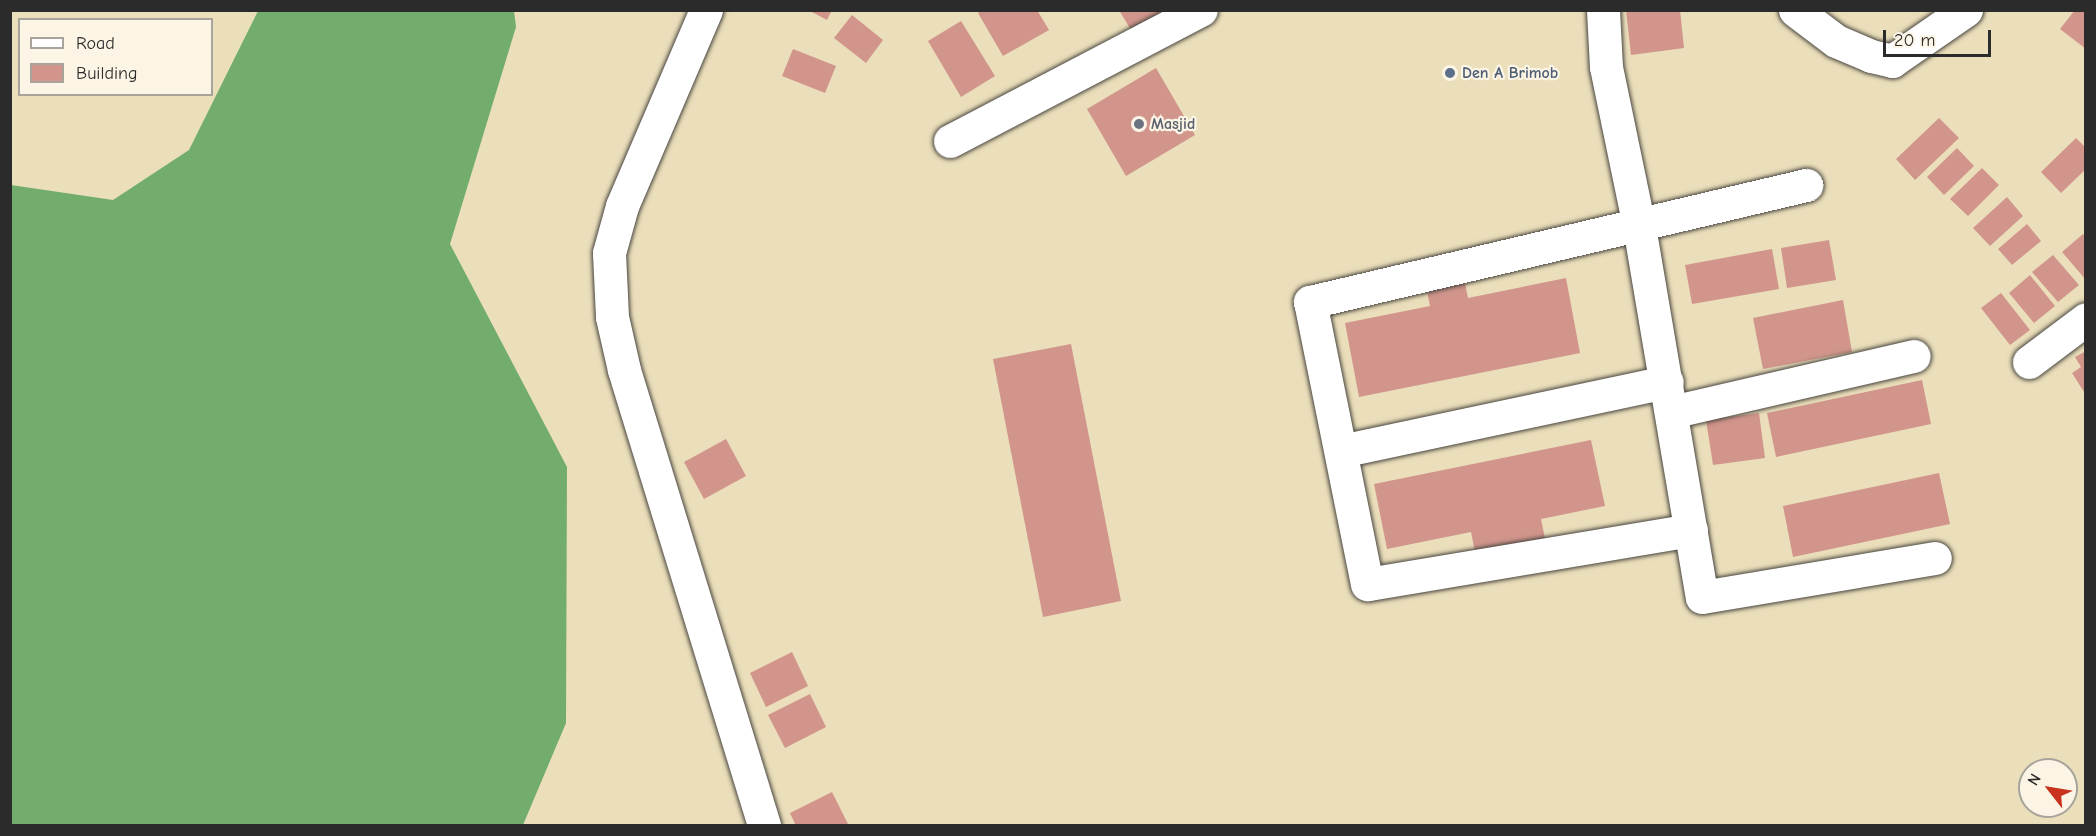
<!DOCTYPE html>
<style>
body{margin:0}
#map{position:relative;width:2096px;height:836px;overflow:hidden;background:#ebdeba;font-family:"Comic Neue",sans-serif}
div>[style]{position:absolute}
.forest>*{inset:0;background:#72ad6d}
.building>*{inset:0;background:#d1958c}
.roads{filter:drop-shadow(0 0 2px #484640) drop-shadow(0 0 2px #484640)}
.minor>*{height:33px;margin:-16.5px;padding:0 16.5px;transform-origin:16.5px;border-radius:16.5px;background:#fff}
.dots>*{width:16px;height:16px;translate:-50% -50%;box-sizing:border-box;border:3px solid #fcf5e5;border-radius:50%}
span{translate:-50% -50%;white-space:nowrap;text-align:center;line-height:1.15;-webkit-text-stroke:4.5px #fcf5e5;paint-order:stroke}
.service-label{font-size:16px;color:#4e5e75;font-weight:700}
.left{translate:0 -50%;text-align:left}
.worship-label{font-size:16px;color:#5b616d;font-weight:700}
.frame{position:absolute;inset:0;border:12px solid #2b2b2b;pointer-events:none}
.legend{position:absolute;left:18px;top:18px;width:195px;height:78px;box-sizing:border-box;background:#fcf5e5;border:2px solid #a8a49b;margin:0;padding:8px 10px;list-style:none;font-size:18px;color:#2b2b2b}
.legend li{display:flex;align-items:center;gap:12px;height:30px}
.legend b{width:30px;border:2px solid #a8a49b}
.north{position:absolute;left:2018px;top:758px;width:60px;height:60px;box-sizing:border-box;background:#fcf5e5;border:2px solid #a8a49b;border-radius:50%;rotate:301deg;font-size:16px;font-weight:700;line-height:24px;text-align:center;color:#2b2b2b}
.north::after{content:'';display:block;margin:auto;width:21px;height:27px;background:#c8321e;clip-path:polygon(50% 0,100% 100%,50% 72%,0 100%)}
.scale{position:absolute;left:1883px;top:30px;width:108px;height:27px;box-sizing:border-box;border:3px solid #2b2b2b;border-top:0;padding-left:8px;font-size:18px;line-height:21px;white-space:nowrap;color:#2b2b2b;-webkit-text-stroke:4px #fcf5e5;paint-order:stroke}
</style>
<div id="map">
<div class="forest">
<i style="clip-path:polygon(258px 11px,514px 11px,516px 27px,450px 244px,567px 467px,566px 723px,523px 825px,11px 825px,11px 185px,113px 200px,189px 150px)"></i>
</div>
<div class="building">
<i style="clip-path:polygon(808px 10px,832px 10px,827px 20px)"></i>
<i style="clip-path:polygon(983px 10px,1037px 10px,1049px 30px,1003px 56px,978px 13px)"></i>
<i style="clip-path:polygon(1119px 10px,1168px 10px,1134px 35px)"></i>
<i style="clip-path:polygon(1626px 10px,1680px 10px,1684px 48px,1631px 55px)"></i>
<i style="clip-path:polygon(2075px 10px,2086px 10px,2086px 49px,2060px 29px)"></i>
<i style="clip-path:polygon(852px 15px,883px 40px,866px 63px,834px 38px)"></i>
<i style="clip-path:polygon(961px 21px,995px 76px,961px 97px,928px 41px)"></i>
<i style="clip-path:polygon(793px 49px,836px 66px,825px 93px,782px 76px)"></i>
<i style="clip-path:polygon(1156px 68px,1195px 135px,1126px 176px,1087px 109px)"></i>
<i style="clip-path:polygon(1939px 118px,1959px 138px,1915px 180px,1896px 159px)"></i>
<i style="clip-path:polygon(2076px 138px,2086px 148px,2086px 169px,2061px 193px,2041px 172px)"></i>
<i style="clip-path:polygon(1957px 148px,1974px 166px,1944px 195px,1927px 177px)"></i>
<i style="clip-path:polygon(1982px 168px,1999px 185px,1968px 216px,1950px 199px)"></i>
<i style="clip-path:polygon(2007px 197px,2023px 216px,1990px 246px,1973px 228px)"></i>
<i style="clip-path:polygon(2027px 224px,2041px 241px,2012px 265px,1998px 249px)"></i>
<i style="clip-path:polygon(2083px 234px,2086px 238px,2086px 280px,2062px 252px)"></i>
<i style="clip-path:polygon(1829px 240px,1836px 280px,1787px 288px,1781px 248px)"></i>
<i style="clip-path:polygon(1772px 249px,1779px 289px,1692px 304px,1685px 265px)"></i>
<i style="clip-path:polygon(2053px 255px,2079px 285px,2058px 302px,2032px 272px)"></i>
<i style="clip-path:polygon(1463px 273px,1468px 298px,1566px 278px,1580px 353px,1359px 397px,1345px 323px,1430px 306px,1425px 281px)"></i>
<i style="clip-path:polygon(2030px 275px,2055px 306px,2034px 323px,2009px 293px)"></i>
<i style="clip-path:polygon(2001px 293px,2030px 330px,2010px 345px,1981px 308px)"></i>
<i style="clip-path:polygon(1843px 300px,1852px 352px,1763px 369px,1753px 318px)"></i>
<i style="clip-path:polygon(1071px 344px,1121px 601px,1043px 617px,993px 359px)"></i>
<i style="clip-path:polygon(2086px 351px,2086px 395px,2072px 373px,2081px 367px,2075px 357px)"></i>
<i style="clip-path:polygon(1922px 380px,1931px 424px,1776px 457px,1767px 413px)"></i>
<i style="clip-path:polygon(1759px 413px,1765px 458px,1713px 465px,1706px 420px)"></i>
<i style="clip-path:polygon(726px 439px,746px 476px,704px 499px,684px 462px)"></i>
<i style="clip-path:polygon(1591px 440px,1605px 506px,1541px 519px,1547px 548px,1477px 562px,1471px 532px,1387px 549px,1374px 484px)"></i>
<i style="clip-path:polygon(1939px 473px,1950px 524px,1793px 557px,1783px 506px)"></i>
<i style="clip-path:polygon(792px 652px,808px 686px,766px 707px,750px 673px)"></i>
<i style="clip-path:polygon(810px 694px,826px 727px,785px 748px,768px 715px)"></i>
<i style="clip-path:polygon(832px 792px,849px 826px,796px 826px,790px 813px)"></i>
</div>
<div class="roads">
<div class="minor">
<i style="left:706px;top:10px;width:213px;rotate:113.2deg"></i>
<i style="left:622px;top:206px;width:49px;rotate:105.5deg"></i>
<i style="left:609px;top:253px;width:64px;rotate:87.3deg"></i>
<i style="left:612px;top:317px;width:54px;rotate:77.2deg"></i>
<i style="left:624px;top:370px;width:477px;rotate:72.9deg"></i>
<i style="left:1603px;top:10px;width:57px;rotate:87deg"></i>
<i style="left:1606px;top:67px;width:162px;rotate:78.3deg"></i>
<i style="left:1639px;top:226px;width:376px;rotate:80.4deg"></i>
<i style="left:1702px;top:597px;width:236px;rotate:-9.5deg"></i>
<i style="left:1795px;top:10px;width:51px;rotate:37.1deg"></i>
<i style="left:1836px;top:41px;width:38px;rotate:23deg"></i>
<i style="left:1871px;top:56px;width:22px;rotate:13deg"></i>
<i style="left:1892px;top:61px;width:90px;rotate:-34.6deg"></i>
<i style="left:950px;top:141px;width:283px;rotate:-27.6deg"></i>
<i style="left:2029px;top:362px;width:71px;rotate:-37deg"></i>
<i style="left:1671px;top:412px;width:249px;rotate:-13deg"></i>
<i style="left:1341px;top:451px;width:333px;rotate:-12deg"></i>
<i style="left:1691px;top:530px;width:328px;rotate:170.5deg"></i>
<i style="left:1367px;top:584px;width:288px;rotate:-101.4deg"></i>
<i style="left:1310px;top:302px;width:510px;rotate:-13.27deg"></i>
</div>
</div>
<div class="dots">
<i style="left:1450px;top:73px;background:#5c6f8a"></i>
<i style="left:1139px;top:124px;background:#6b7280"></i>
</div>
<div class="service-label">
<span class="left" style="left:1462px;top:73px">Den A Brimob</span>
</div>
<div class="worship-label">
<span class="left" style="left:1151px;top:124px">Masjid</span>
</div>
<div class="frame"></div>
<ul class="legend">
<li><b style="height:8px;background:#fff"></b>Road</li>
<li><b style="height:16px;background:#d1958c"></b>Building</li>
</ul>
<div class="north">N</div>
<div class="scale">20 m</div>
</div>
